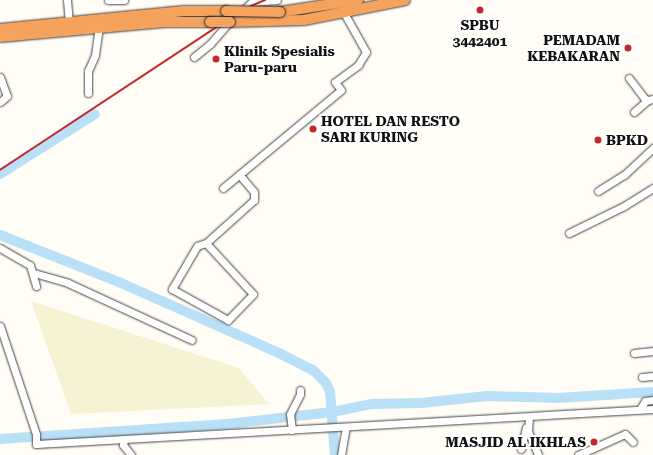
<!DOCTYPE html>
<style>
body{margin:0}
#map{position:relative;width:653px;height:455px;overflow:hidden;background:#fffdf5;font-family:"Roboto Serif",serif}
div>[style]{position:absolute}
.farmland>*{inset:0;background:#f6f3d4}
.river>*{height:10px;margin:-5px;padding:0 5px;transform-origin:5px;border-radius:5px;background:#b9e0f7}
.roads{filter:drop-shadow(0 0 1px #444) drop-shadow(0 0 1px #444)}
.minor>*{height:7px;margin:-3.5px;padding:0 3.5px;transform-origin:3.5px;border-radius:3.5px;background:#fff}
.highway>*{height:10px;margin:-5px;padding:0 5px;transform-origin:5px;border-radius:5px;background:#f5a25d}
.rail>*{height:1.5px;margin:-0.75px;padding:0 0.75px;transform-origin:0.75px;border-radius:0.75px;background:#c4262e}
.bridges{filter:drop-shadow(0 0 1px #222) drop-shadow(0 0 1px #222)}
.highway-bridge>*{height:10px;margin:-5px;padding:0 5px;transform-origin:5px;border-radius:5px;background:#f5a25d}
.dots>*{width:11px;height:11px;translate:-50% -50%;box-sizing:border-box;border:2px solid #fff;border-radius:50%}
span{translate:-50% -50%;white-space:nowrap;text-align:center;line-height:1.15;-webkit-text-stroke:4px #fff;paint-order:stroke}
.poi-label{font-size:14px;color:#111;font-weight:700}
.right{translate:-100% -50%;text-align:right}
.left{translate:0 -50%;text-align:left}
</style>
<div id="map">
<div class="farmland">
<i style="clip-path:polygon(31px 301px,239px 368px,269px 404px,71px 414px)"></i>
</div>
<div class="river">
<i style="left:0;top:174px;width:112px;rotate:-32.3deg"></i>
<i style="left:0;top:235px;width:130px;rotate:21.6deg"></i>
<i style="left:121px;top:283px;width:173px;rotate:23.9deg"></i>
<i style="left:279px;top:353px;width:38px;rotate:27deg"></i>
<i style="left:313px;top:370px;width:18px;rotate:45deg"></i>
<i style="left:326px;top:383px;width:10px;rotate:66deg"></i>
<i style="left:330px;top:392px;width:63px;rotate:85.5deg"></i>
<i style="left:0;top:439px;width:228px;rotate:-3.8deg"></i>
<i style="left:228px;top:424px;width:105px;rotate:-6.6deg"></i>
<i style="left:332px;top:412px;width:41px;rotate:-11.3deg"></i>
<i style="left:372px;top:404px;width:49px;rotate:-1.2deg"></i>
<i style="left:421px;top:403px;width:66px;rotate:-6.1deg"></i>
<i style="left:487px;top:396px;width:71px;rotate:1.6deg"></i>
<i style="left:558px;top:398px;width:95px;rotate:-3.6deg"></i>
</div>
<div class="roads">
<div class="minor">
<i style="left:67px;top:0;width:22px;rotate:85deg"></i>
<i style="left:108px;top:0;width:16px"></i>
<i style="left:253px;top:2px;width:24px;rotate:-5deg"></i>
<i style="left:241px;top:12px;width:18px;rotate:-43deg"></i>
<i style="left:194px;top:57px;width:21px;rotate:-39deg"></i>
<i style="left:210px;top:44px;width:30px;rotate:-49deg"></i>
<i style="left:0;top:77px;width:20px;rotate:70deg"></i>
<i style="left:7px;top:96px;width:9px;rotate:139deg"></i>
<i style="left:629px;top:78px;width:25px;rotate:53deg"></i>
<i style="left:644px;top:98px;width:4px;rotate:27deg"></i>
<i style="left:648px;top:100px;width:5px;rotate:-11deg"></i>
<i style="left:88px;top:93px;width:22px;rotate:-90deg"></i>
<i style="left:88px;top:71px;width:17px;rotate:-66deg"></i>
<i style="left:95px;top:55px;width:27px;rotate:-82deg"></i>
<i style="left:634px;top:112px;width:18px;rotate:-41deg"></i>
<i style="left:223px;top:188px;width:153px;rotate:-39.7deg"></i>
<i style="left:341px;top:90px;width:10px;rotate:-127deg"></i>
<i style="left:335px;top:82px;width:29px;rotate:-36deg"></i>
<i style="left:358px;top:65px;width:15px;rotate:-58deg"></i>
<i style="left:366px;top:52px;width:45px;rotate:-119.4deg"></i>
<i style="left:598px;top:191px;width:31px;rotate:-32deg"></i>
<i style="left:624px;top:175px;width:40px;rotate:-43deg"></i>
<i style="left:569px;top:233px;width:61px;rotate:-26.1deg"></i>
<i style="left:624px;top:206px;width:34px;rotate:-32deg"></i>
<i style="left:206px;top:243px;width:9px;rotate:162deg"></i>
<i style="left:197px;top:246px;width:50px;rotate:120.2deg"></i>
<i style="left:172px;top:289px;width:64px;rotate:29deg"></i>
<i style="left:228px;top:320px;width:36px;rotate:-46deg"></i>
<i style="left:253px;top:294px;width:69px;rotate:-132.7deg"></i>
<i style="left:206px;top:243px;width:64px;rotate:-41.9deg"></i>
<i style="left:254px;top:200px;width:8px;rotate:-90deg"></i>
<i style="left:254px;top:192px;width:23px;rotate:-130deg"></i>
<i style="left:0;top:248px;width:34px;rotate:30deg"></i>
<i style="left:30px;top:265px;width:22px;rotate:74deg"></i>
<i style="left:34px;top:273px;width:35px;rotate:16deg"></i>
<i style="left:68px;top:283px;width:136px;rotate:24.7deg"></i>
<i style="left:0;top:326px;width:114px;rotate:71.6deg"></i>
<i style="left:36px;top:434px;width:10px;rotate:90deg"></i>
<i style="left:36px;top:444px;width:618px;rotate:-3.25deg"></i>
<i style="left:634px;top:353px;width:19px;rotate:-6deg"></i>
<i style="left:642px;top:377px;width:11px;rotate:-5deg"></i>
<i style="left:640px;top:409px;width:9px;rotate:-58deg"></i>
<i style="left:645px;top:401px;width:8px;rotate:-7deg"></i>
<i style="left:529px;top:417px;width:14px;rotate:94deg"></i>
<i style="left:528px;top:431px;width:26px;rotate:67deg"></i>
<i style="left:292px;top:430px;width:16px;rotate:-97deg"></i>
<i style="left:290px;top:414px;width:22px;rotate:-63deg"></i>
<i style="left:300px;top:394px;width:4px;rotate:-90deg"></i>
<i style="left:124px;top:440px;width:5px;rotate:101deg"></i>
<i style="left:123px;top:445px;width:13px;rotate:51deg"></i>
<i style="left:521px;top:449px;width:22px;rotate:-77deg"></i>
<i style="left:341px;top:455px;width:28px;rotate:-80deg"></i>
<i style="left:578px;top:455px;width:51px;rotate:-24.1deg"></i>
<i style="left:625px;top:434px;width:11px;rotate:45deg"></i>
</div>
<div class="highway">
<i style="left:280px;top:12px;width:79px;rotate:-8.7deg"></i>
<i style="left:230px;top:22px;width:74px;rotate:-1.5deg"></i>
<i style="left:304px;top:20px;width:103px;rotate:-11.2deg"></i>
<i style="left:0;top:29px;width:185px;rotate:-5.6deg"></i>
<i style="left:184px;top:11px;width:42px"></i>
<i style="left:0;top:37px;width:165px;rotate:-5.2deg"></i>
<i style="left:164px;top:22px;width:46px"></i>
</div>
</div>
<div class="rail">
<i style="left:0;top:170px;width:292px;rotate:-33.4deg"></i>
<i style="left:244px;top:9px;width:23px;rotate:-23deg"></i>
</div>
<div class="bridges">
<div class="highway-bridge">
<i style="left:226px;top:11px;width:54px;rotate:1.1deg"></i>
<i style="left:210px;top:22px;width:20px"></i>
</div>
</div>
<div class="dots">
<i style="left:480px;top:10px;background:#c4262e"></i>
<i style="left:628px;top:48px;background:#c4262e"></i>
<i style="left:216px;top:59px;background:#c4262e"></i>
<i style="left:313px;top:129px;background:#c4262e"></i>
<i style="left:598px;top:140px;background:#c4262e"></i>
<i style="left:594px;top:442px;background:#c4262e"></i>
</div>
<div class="poi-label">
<span style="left:480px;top:33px">SPBU<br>3442401</span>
<span class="right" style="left:620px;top:48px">PEMADAM<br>KEBAKARAN</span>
<span class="left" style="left:224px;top:59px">Klinik Spesialis<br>Paru-paru</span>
<span class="left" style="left:321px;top:129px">HOTEL DAN RESTO<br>SARI KURING</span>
<span class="left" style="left:606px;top:140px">BPKD</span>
<span class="right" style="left:586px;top:442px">MASJID AL IKHLAS</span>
</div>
</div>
